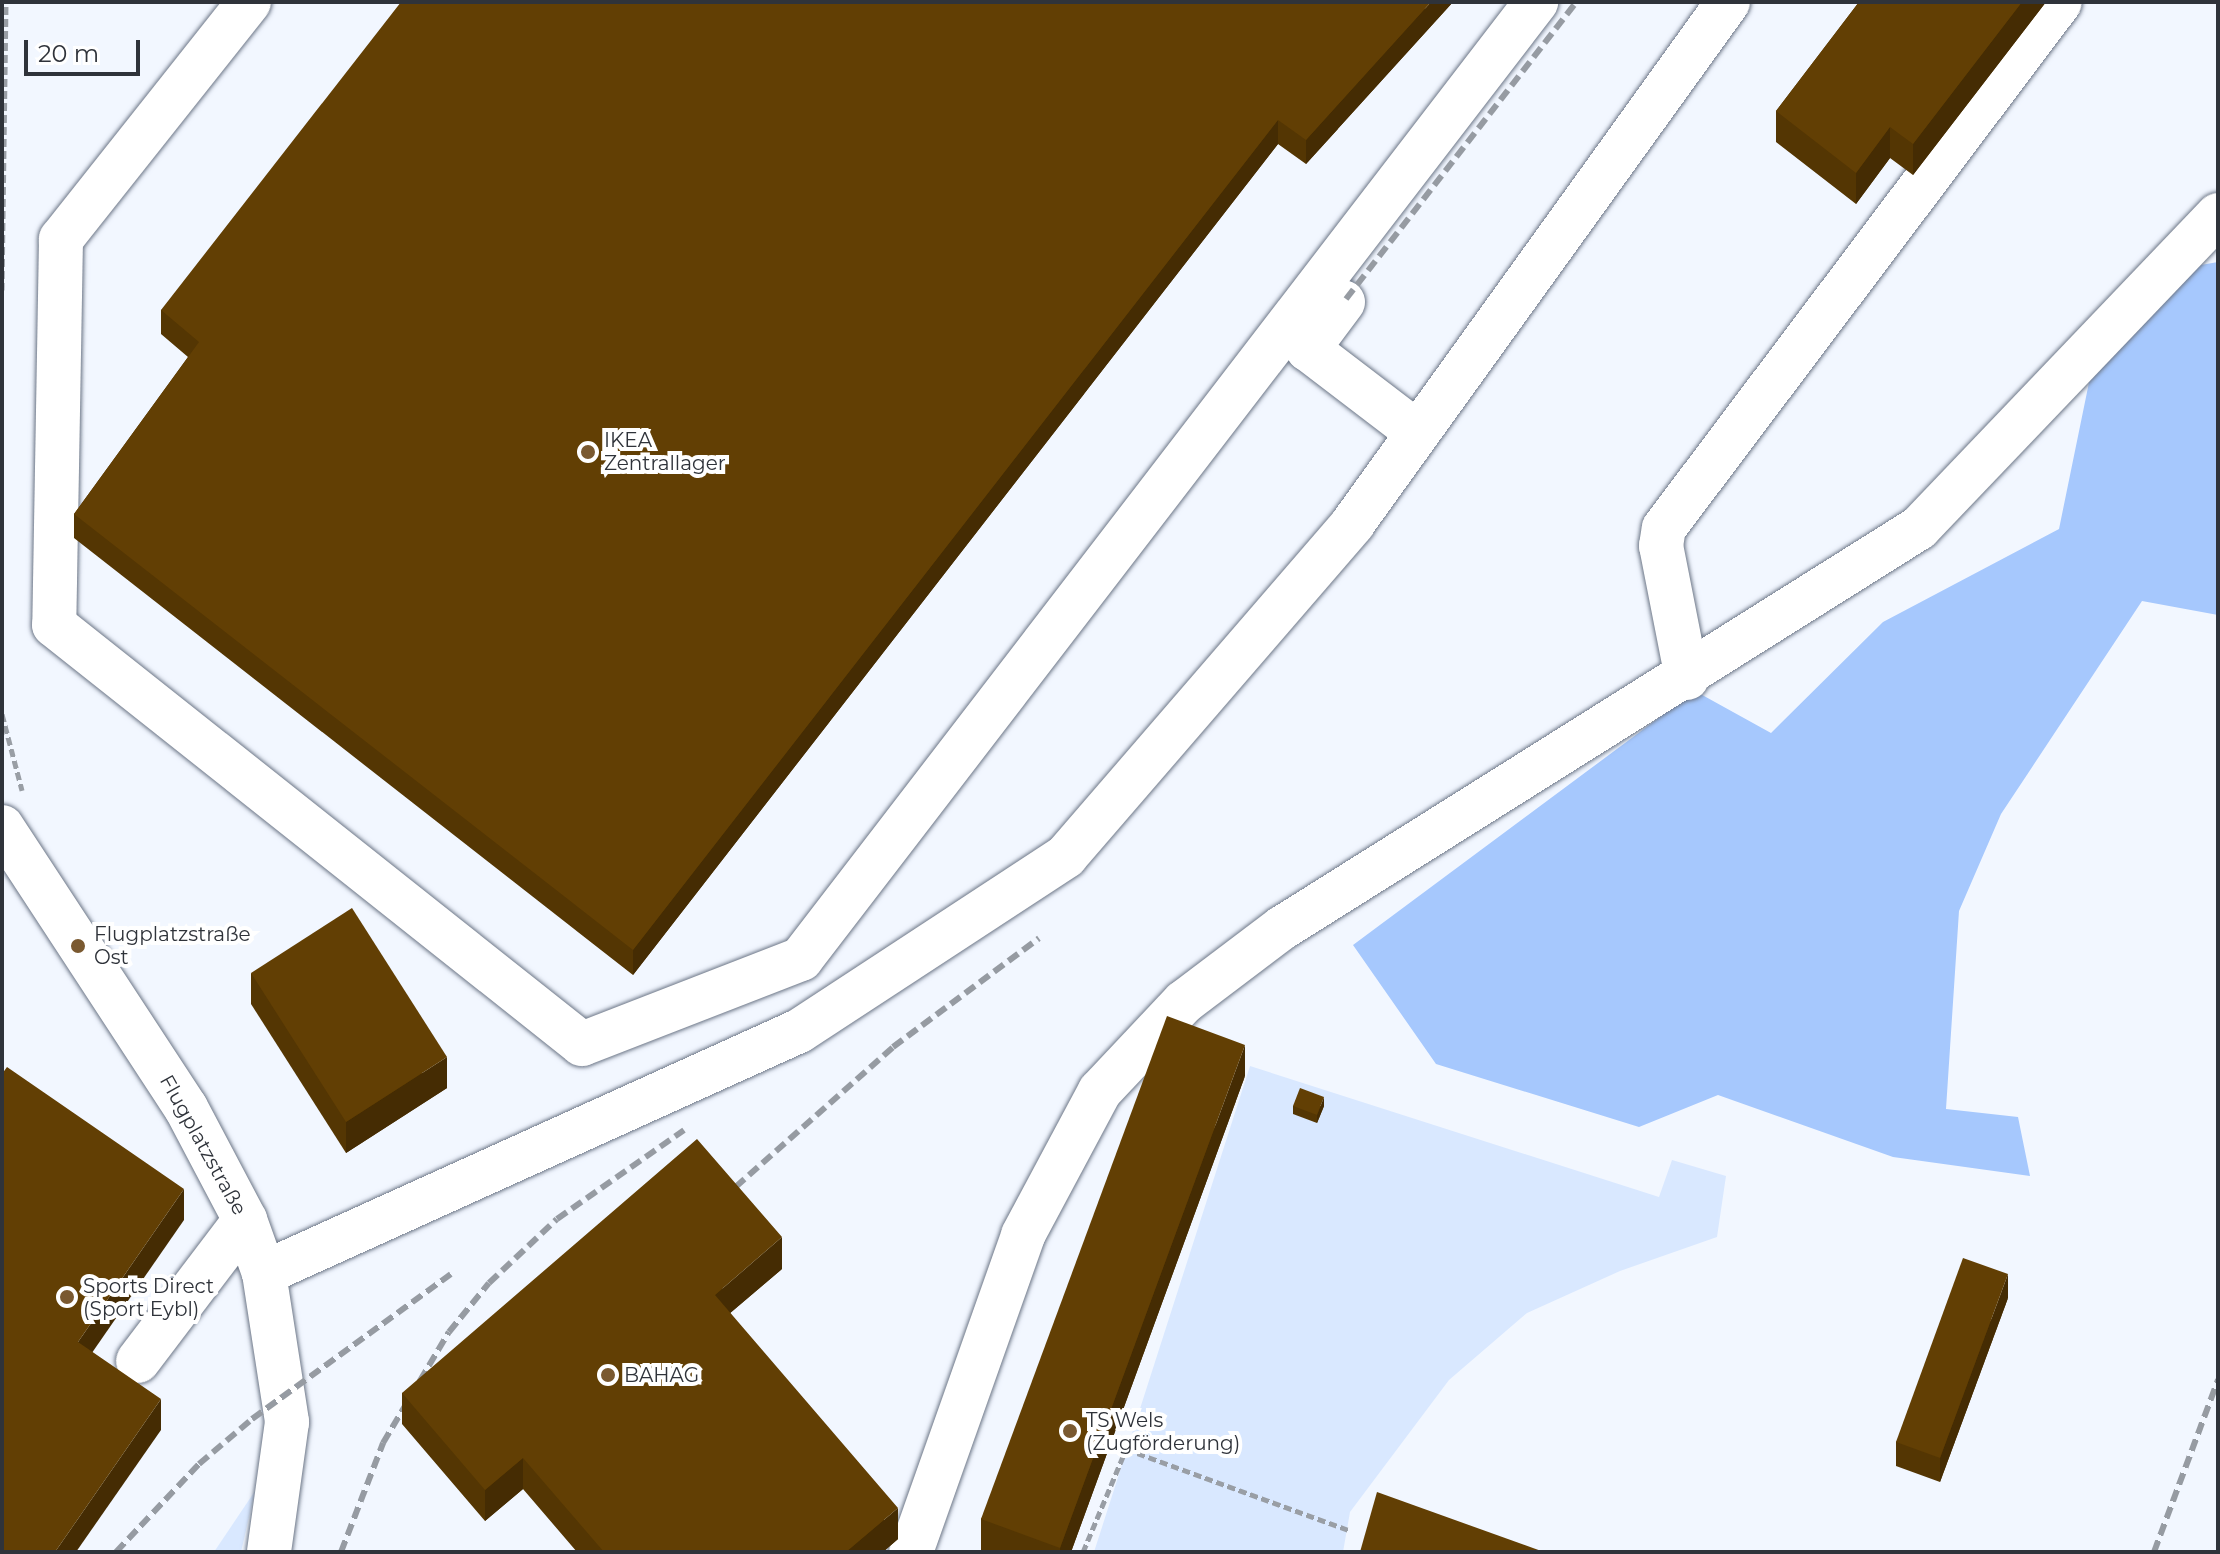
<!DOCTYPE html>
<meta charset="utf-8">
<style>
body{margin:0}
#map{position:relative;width:2220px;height:1554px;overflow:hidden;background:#f2f7ff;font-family:Montserrat,sans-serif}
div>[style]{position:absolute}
.green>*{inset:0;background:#d9e8ff}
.forest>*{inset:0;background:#a6c8fd}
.path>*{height:5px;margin-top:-2.5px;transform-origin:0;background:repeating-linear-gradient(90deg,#999ea5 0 8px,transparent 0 12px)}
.roads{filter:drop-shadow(0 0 2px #6c7687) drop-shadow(0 0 2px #6c7687)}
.minor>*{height:44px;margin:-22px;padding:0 22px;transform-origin:22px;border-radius:22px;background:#fff}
.rail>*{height:6px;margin-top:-3px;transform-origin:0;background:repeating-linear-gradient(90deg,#969ba2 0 12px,transparent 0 18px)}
.wall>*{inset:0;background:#543603}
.shaded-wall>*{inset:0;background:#452c03}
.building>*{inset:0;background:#623f04}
.dots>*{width:22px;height:22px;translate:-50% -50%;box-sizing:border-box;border:4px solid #fff;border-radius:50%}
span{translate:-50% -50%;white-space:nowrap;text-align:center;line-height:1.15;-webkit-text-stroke:8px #fff;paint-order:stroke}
.poi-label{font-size:20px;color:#2f333a}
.left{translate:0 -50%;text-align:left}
.street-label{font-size:20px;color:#2f333a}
.frame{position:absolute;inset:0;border:4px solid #2f333a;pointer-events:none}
.scale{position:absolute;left:24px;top:40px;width:116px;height:36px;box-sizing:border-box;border:4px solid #2f333a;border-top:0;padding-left:10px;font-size:24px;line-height:28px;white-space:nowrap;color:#2f333a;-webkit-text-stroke:6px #fff;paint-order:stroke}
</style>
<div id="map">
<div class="green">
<i style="clip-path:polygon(1250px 1066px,1659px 1197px,1672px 1160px,1726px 1176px,1717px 1237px,1620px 1271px,1527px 1313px,1449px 1380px,1350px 1512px,1343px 1552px,1094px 1552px)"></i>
<i style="clip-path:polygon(255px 1491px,241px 1552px,214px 1552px)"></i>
</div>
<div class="forest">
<i style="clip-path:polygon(2218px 262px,2218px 615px,2142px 601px,2001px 814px,1959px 911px,1946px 1109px,2018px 1117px,2030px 1176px,1893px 1157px,1718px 1095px,1639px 1127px,1436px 1064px,1353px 945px,1695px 691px,1771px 733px,1883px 622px,2059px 529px,2094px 358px,2195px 266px)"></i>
</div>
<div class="path">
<i style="left:2px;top:290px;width:288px;rotate:-89.2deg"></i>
<i style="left:2px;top:714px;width:79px;rotate:75.3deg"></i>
<i style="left:1083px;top:1552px;width:112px;rotate:-67.3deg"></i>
<i style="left:1126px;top:1449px;width:239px;rotate:20deg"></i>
</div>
<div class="roads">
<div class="minor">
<i style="left:249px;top:2px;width:303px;rotate:128.4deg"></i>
<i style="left:61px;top:239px;width:386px;rotate:91deg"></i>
<i style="left:54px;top:625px;width:674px;rotate:38.43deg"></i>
<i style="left:582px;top:1044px;width:235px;rotate:-21.2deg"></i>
<i style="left:801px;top:959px;width:1207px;rotate:-52.47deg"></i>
<i style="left:1343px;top:302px;width:59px;rotate:126.7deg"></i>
<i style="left:1308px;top:349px;width:138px;rotate:37.4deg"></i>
<i style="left:1687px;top:678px;width:135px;rotate:-101.1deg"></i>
<i style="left:1661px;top:546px;width:18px;rotate:-81deg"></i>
<i style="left:1664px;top:528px;width:658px;rotate:-53.03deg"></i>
<i style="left:2px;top:827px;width:336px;rotate:56.8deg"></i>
<i style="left:186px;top:1108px;width:127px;rotate:62.2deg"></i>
<i style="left:245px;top:1220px;width:56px;rotate:70.3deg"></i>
<i style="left:264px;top:1273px;width:151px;rotate:81.2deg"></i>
<i style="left:287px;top:1422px;width:131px;rotate:97.9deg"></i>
<i style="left:264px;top:1273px;width:587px;rotate:-24.34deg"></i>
<i style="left:799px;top:1031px;width:319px;rotate:-33.2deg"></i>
<i style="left:1066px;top:856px;width:440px;rotate:-49.2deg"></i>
<i style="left:1353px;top:523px;width:642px;rotate:-54.25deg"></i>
<i style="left:138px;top:1361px;width:177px;rotate:-52.8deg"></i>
<i style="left:911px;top:1552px;width:336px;rotate:-70.5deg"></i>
<i style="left:1023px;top:1235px;width:163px;rotate:-61.9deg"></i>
<i style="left:1100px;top:1091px;width:122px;rotate:-46.7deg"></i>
<i style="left:1184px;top:1002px;width:123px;rotate:-37.1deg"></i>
<i style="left:1282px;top:928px;width:752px;rotate:-32.13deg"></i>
<i style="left:1919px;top:528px;width:433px;rotate:-46.3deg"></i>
</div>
</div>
<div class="rail">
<i style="left:1346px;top:299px;width:376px;rotate:-52.2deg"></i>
<i style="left:722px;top:1199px;width:229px;rotate:-41.6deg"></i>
<i style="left:893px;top:1047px;width:182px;rotate:-36.7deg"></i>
<i style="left:116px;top:1552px;width:121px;rotate:-46.7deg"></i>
<i style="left:199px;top:1464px;width:70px;rotate:-40.3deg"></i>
<i style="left:252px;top:1419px;width:246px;rotate:-36.1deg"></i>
<i style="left:341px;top:1552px;width:117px;rotate:-68.9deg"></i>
<i style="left:383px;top:1443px;width:129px;rotate:-59.3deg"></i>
<i style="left:449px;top:1332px;width:63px;rotate:-50.8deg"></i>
<i style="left:489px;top:1283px;width:93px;rotate:-43.3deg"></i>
<i style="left:557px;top:1219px;width:155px;rotate:-35deg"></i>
<i style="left:2154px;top:1552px;width:184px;rotate:-69.6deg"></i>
</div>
<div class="wall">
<i style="clip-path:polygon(1453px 2px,1306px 164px,1278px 144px,633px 975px,74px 538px,74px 514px,188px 357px,161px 334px,161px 310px)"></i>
<i style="clip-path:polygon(1859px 2px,2046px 2px,1913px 175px,1890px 158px,1856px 204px,1776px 142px,1776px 111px)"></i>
<i style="clip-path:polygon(251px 973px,447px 1088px,346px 1153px,251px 1004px)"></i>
<i style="clip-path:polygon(1245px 1076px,1071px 1552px,985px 1552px,981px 1551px,981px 1519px)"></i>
<i style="clip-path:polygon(1293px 1106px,1324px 1106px,1317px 1123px,1293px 1114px)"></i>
<i style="clip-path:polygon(782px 1269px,730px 1313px,898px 1539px,883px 1552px,577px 1552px,523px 1489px,485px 1521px,402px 1424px,402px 1393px)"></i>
<i style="clip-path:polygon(2008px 1298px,1940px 1482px,1896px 1466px,1896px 1442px)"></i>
</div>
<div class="shaded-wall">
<i style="clip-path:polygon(1431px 2px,1453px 2px,1306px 164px,1306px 140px)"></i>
<i style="clip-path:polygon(2022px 2px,2046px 2px,1913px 175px,1913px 144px)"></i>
<i style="clip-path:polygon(1278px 120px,1278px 144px,633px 975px,633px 950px)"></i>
<i style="clip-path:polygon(1890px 127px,1890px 158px,1856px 204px,1856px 173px)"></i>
<i style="clip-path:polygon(1245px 1045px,1245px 1076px,1071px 1552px,1060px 1552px,1060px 1548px)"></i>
<i style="clip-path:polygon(447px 1057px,447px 1088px,346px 1153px,346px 1122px)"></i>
<i style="clip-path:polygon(1324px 1097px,1324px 1106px,1317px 1123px,1317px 1115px)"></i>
<i style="clip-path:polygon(184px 1189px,184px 1220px,78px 1373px,78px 1342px)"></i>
<i style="clip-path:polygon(782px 1237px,782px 1269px,715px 1326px,715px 1295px)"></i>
<i style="clip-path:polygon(2008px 1274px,2008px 1298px,1940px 1482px,1940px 1458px)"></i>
<i style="clip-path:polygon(161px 1399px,161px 1430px,76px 1552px,55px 1552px)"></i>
<i style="clip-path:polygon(523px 1458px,523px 1489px,485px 1521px,485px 1490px)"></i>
<i style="clip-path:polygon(898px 1508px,898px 1539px,883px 1552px,846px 1552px)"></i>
</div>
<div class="building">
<i style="clip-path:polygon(401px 2px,1431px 2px,1306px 140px,1278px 120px,633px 950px,74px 514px,199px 342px,161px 310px)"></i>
<i style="clip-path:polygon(1859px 2px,2022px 2px,1913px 144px,1890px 127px,1856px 173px,1776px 111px)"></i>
<i style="clip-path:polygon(352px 908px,447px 1057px,346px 1122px,251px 973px)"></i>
<i style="clip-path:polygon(1167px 1016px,1245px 1045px,1060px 1548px,981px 1519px)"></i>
<i style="clip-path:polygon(7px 1067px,184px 1189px,78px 1342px,161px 1399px,55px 1552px,2px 1552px,2px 1074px)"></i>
<i style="clip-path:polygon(1300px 1088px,1324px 1097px,1317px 1115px,1293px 1106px)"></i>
<i style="clip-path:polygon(697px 1139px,782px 1237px,715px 1295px,898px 1508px,846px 1552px,604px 1552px,523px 1458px,485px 1490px,402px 1393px)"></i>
<i style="clip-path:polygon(1963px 1258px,2008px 1274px,1940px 1458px,1896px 1442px)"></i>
<i style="clip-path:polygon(1377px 1492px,1544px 1552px,1360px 1552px)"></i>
</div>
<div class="dots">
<i style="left:588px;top:452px;background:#7a5930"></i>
<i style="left:78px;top:946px;background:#7a5930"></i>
<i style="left:67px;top:1297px;background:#7a5930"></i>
<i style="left:608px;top:1375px;background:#7a5930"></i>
<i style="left:1070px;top:1431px;background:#7a5930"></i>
</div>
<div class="poi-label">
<span class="left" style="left:604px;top:452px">IKEA<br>Zentrallager</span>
<span class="left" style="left:94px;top:946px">Flugplatzstraße<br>Ost</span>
<span class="left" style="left:83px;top:1298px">Sports Direct<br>(Sport Eybl)</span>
<span class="left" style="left:624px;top:1375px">BAHAG</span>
<span class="left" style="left:1086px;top:1432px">TS Wels<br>(Zugförderung)</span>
</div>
<div class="street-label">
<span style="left:203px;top:1145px;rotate:61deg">Flugplatzstraße</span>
</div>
<div class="frame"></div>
<div class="scale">20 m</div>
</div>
